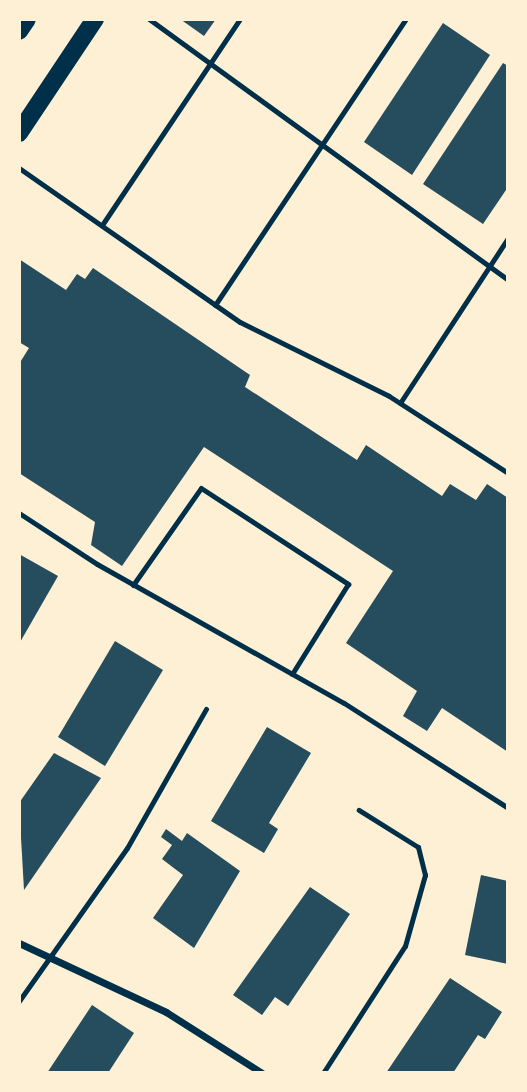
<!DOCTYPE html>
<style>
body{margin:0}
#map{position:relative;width:527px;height:1092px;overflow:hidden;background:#fdf0d5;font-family:"Varela Round",sans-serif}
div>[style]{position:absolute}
.building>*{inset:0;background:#264d5e}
.service>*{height:5px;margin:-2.5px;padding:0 2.5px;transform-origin:2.5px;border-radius:2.5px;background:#003049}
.minor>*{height:7px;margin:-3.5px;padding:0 3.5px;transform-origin:3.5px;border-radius:3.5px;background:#003049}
.primary>*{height:18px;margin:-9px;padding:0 9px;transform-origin:9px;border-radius:9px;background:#003049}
span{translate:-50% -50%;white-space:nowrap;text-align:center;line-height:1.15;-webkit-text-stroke:5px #fdf0d5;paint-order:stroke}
.frame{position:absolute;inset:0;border:21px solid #fdf0d5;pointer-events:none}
</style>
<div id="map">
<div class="building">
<i style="clip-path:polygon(180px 19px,216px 19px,204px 36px)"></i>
<i style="clip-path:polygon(443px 23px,490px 55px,412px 175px,364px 142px)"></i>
<i style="clip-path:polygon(503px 63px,508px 66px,508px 187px,483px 224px,423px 184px)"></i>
<i style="clip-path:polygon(19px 259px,66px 290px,77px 274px,85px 279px,93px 268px,250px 375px,245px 387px,357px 460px,366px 445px,442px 496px,450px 484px,476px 500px,487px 484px,508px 498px,508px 752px,442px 708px,427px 731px,403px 716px,417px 691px,346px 643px,393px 571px,204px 447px,122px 566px,91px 545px,95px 522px,19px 473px,19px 364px,29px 348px,19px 342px)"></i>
<i style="clip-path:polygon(19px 554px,58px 576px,19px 644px)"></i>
<i style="clip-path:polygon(115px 641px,163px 670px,105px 766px,58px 737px)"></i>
<i style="clip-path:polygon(267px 727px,311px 753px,269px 823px,278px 829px,264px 853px,211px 821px)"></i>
<i style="clip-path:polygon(54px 753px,101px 778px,24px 890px,19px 803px)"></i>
<i style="clip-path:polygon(166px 829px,182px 841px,187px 833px,240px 871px,194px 948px,153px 918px,183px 875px,162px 859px,172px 845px,161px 837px)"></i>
<i style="clip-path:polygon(481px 875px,508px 881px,508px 964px,465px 955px)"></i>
<i style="clip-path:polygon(310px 887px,350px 914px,288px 1006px,275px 997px,262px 1015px,233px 995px)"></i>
<i style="clip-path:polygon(450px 978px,502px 1012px,485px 1039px,478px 1035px,453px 1073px,386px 1073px)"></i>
<i style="clip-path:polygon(92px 1005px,134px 1033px,108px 1073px,47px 1073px)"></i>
</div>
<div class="service">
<i style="left:149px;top:19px;width:444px;rotate:36deg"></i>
<i style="left:19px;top:168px;width:269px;rotate:34.9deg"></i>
<i style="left:240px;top:322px;width:166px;rotate:26.4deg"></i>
<i style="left:389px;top:396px;width:142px;rotate:32.9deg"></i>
<i style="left:102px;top:225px;width:248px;rotate:-56.2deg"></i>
<i style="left:215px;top:305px;width:344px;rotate:-56.3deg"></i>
<i style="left:400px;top:403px;width:197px;rotate:-56.8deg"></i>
<i style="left:19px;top:513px;width:93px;rotate:33.2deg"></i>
<i style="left:97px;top:564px;width:283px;rotate:29.4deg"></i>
<i style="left:344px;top:703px;width:195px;rotate:32.6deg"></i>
<i style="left:133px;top:585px;width:118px;rotate:-55deg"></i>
<i style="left:201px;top:488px;width:176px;rotate:33.1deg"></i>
<i style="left:348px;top:584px;width:106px;rotate:121.9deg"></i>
<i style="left:19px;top:1001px;width:187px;rotate:-54.8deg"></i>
<i style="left:127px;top:848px;width:160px;rotate:-60.4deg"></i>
<i style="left:323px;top:1073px;width:151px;rotate:-57.2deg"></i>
<i style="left:405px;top:946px;width:74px;rotate:-74.3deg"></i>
<i style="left:425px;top:875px;width:29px;rotate:-104deg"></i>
<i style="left:418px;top:847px;width:70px;rotate:-147.9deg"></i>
</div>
<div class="minor">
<i style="left:19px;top:943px;width:162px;rotate:25.1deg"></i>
<i style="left:166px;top:1012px;width:114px;rotate:32.4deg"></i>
</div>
<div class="primary">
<i style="left:19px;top:31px;width:14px;rotate:-56deg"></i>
<i style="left:19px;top:133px;width:137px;rotate:-56.3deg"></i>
</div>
<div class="frame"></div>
</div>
